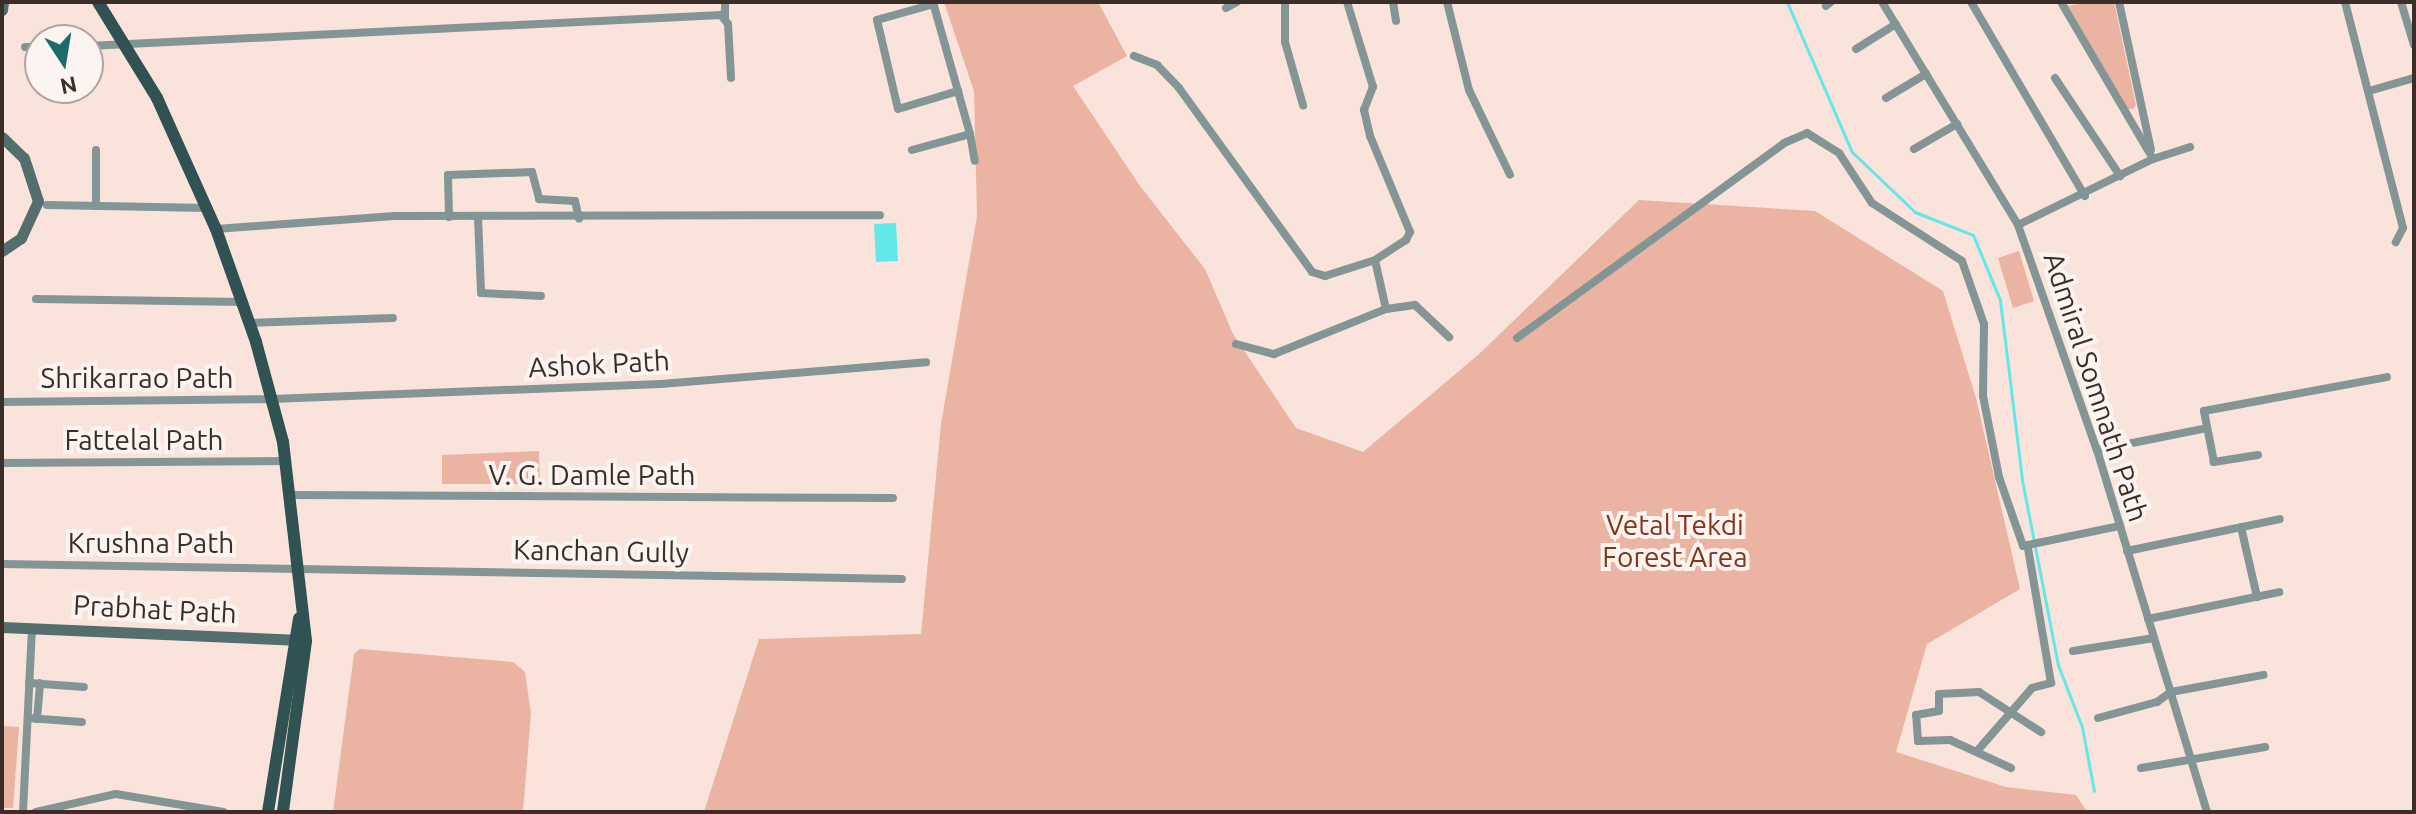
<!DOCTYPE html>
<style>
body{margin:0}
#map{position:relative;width:2416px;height:814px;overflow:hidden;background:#fae3db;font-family:Ubuntu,sans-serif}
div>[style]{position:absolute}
.green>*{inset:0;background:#ebb3a1}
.water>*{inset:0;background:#63e8ea}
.stream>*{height:3px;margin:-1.5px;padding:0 1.5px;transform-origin:1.5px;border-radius:1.5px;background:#63e8ea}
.street>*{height:8px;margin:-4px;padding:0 4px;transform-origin:4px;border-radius:4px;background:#839595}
.secondary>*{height:11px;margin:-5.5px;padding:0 5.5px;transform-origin:5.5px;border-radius:5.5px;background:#536e6d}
.primary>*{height:12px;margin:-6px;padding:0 6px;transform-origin:6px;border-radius:6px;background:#305252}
span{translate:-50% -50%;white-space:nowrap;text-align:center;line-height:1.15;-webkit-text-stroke:8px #fcf4f1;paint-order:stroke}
.street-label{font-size:28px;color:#3b2d28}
.park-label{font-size:28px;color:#833419}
.frame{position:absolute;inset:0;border:4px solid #3b2d28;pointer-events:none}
.north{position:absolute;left:24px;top:24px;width:80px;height:80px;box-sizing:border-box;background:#fcf4f1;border:2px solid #afa4a1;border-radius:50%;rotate:168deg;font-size:22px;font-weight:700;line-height:32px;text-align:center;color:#3b2d28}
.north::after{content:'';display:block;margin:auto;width:28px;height:36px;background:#1e6b6c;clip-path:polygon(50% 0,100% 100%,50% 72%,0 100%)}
</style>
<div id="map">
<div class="green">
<i style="clip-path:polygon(944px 2px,1098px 2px,1127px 56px,1073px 86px,1140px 186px,1205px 269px,1233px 334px,1296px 428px,1363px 452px,1478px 355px,1639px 200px,1815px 211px,1943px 291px,1976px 398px,2020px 589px,1927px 644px,1896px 752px,2006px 787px,2076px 795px,2087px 812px,704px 812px,759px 639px,921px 634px,941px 424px,977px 216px,974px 91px)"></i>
<i style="clip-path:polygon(2089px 2px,2114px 2px,2136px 105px,2133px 109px,2128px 109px,2068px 6px)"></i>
<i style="clip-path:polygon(2019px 251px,2034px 301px,2013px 308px,1998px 258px)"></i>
<i style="clip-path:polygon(539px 451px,540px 484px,442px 484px,442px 455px)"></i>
<i style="clip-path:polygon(360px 649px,513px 662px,525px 672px,531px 713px,523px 812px,333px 812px,354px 654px)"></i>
<i style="clip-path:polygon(2px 726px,19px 727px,13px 808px,2px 808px)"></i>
</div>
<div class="water">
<i style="clip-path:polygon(896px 223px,898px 261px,876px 262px,874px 224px)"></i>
</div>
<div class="stream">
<i style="left:1787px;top:2px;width:163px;rotate:66.6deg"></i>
<i style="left:1852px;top:152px;width:87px;rotate:43.6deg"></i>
<i style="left:1915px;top:212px;width:62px;rotate:21.6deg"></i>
<i style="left:1973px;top:235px;width:70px;rotate:67.4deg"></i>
<i style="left:2000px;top:300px;width:181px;rotate:83deg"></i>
<i style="left:2022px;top:480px;width:188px;rotate:79deg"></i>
<i style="left:2058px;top:665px;width:66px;rotate:68.8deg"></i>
<i style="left:2082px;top:727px;width:65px;rotate:79.4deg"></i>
</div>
<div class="street">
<i style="left:725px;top:2px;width:16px;rotate:90deg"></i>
<i style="left:1285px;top:2px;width:40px;rotate:90deg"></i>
<i style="left:1285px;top:42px;width:66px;rotate:74.1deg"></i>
<i style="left:1393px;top:2px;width:19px;rotate:81deg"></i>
<i style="left:1447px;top:2px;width:91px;rotate:76deg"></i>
<i style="left:1469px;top:90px;width:94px;rotate:64.2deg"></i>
<i style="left:1882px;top:2px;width:261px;rotate:58.6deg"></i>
<i style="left:2018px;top:225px;width:238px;rotate:70.7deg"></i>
<i style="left:2097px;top:450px;width:378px;rotate:73.1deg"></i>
<i style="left:1971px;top:2px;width:225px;rotate:59.6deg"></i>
<i style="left:2061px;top:2px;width:182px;rotate:59.6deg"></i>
<i style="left:2119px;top:2px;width:151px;rotate:77.8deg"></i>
<i style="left:2345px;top:2px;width:233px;rotate:75.6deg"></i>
<i style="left:2403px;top:228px;width:16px;rotate:117deg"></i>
<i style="left:2401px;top:2px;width:45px;rotate:73.2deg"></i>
<i style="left:934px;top:4px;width:59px;rotate:164.3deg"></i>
<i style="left:877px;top:20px;width:91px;rotate:76.7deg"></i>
<i style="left:898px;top:109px;width:63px;rotate:-16.7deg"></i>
<i style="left:1826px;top:6px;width:6px;rotate:-39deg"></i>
<i style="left:1226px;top:8px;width:13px;rotate:-29deg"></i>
<i style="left:88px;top:46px;width:634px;rotate:-2.8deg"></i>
<i style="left:721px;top:15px;width:11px;rotate:52deg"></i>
<i style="left:728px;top:24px;width:54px;rotate:86.8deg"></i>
<i style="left:25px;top:47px;width:15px"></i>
<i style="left:1856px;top:49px;width:47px;rotate:-32deg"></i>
<i style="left:1134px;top:56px;width:25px;rotate:21deg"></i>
<i style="left:1157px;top:65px;width:32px;rotate:46deg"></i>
<i style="left:1179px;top:88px;width:227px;rotate:54.1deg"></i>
<i style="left:1312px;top:272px;width:14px;rotate:17deg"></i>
<i style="left:1325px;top:276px;width:52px;rotate:-17.7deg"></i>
<i style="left:1375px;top:260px;width:37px;rotate:-33deg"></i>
<i style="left:1406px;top:240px;width:9px;rotate:-63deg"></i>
<i style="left:1410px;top:232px;width:104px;rotate:-112.6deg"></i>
<i style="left:1370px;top:136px;width:27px;rotate:-103deg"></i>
<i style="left:1364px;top:110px;width:25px;rotate:-69deg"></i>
<i style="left:1373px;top:87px;width:89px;rotate:-107deg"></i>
<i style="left:2055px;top:78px;width:118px;rotate:56.4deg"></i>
<i style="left:2369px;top:91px;width:47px;rotate:-16.1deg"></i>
<i style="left:1886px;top:98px;width:47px;rotate:-31deg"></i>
<i style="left:970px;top:134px;width:27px;rotate:80deg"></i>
<i style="left:1914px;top:149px;width:50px;rotate:-30.2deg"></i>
<i style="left:96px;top:150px;width:56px;rotate:90deg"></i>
<i style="left:912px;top:150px;width:60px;rotate:-15.4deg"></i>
<i style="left:970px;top:134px;width:137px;rotate:-105.7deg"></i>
<i style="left:47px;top:205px;width:161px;rotate:1.1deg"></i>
<i style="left:449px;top:217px;width:42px;rotate:-91.4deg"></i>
<i style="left:448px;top:175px;width:84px;rotate:-2deg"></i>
<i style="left:532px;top:172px;width:28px;rotate:75deg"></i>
<i style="left:539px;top:199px;width:36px;rotate:3deg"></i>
<i style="left:575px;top:201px;width:18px;rotate:77deg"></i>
<i style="left:478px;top:217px;width:76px;rotate:87.7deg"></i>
<i style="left:481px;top:293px;width:60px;rotate:2.9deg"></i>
<i style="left:2018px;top:225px;width:150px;rotate:-26.1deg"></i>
<i style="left:2153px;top:159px;width:39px;rotate:-18deg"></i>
<i style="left:216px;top:229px;width:179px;rotate:-4.2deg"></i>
<i style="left:395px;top:216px;width:485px;rotate:-0.1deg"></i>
<i style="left:36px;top:299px;width:207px;rotate:0.8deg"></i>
<i style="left:1386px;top:309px;width:29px;rotate:-8deg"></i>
<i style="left:1415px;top:305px;width:47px;rotate:43.3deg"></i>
<i style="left:250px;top:323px;width:143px;rotate:-2deg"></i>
<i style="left:1517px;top:338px;width:331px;rotate:-36.1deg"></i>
<i style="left:1784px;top:143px;width:25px;rotate:-23deg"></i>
<i style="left:1807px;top:133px;width:38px;rotate:32deg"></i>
<i style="left:1839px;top:153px;width:60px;rotate:56.6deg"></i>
<i style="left:1872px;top:203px;width:107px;rotate:32.8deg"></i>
<i style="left:1962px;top:261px;width:67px;rotate:70.8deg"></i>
<i style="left:1984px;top:324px;width:72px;rotate:90.8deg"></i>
<i style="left:1983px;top:396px;width:83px;rotate:78.8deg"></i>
<i style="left:1999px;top:477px;width:73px;rotate:70.8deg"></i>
<i style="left:2023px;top:546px;width:99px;rotate:-11.7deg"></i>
<i style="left:1236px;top:344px;width:39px;rotate:15deg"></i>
<i style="left:1274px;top:354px;width:121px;rotate:-21.9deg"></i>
<i style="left:1386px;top:309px;width:50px;rotate:-102.7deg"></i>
<i style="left:2px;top:402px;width:270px;rotate:-0.6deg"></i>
<i style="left:272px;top:399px;width:389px;rotate:-2.2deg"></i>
<i style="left:661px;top:384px;width:266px;rotate:-4.7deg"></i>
<i style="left:2097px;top:450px;width:112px;rotate:-11.3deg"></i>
<i style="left:2258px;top:455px;width:45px;rotate:171deg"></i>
<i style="left:2214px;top:462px;width:52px;rotate:-101.1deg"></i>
<i style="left:2204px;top:411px;width:186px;rotate:-10.5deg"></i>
<i style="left:2px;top:463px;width:284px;rotate:-0.4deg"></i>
<i style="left:291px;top:495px;width:602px;rotate:0.29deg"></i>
<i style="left:2241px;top:527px;width:72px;rotate:77.1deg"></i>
<i style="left:2127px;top:551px;width:156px;rotate:-11.8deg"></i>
<i style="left:2px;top:564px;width:900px;rotate:0.95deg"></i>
<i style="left:2148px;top:619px;width:134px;rotate:-11.6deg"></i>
<i style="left:2073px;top:651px;width:82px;rotate:-9.1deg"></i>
<i style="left:29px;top:683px;width:55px;rotate:4.2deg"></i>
<i style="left:28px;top:718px;width:54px;rotate:4.2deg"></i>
<i style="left:2098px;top:718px;width:61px;rotate:-15.2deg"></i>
<i style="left:2157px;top:702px;width:17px;rotate:-36deg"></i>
<i style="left:2171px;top:692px;width:94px;rotate:-10.5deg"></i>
<i style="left:37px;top:719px;width:36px;rotate:-85deg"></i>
<i style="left:1978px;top:750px;width:82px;rotate:-48.9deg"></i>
<i style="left:2032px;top:688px;width:20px;rotate:-15deg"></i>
<i style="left:2051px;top:683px;width:137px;rotate:-99.7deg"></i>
<i style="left:2011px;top:768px;width:67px;rotate:-155.3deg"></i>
<i style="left:1950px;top:740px;width:32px;rotate:178deg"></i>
<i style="left:1918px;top:741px;width:26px;rotate:-94deg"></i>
<i style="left:1916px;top:715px;width:23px;rotate:-10deg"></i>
<i style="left:1939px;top:711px;width:17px;rotate:-90deg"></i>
<i style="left:1939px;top:694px;width:40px;rotate:-2.9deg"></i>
<i style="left:1979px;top:692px;width:74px;rotate:32.8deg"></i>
<i style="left:2141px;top:768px;width:126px;rotate:-9.6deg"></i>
<i style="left:23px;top:812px;width:184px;rotate:-87.2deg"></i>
<i style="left:36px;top:812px;width:82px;rotate:-12.7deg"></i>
<i style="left:116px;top:794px;width:109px;rotate:9.5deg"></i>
</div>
<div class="secondary">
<i style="left:2px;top:10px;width:8px;rotate:-83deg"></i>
<i style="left:2px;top:137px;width:30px;rotate:44deg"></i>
<i style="left:24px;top:158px;width:45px;rotate:72deg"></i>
<i style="left:38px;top:201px;width:41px;rotate:114.7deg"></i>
<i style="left:21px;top:238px;width:23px;rotate:146deg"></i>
<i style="left:2px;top:627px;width:299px;rotate:2.5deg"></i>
</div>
<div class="primary">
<i style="left:98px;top:2px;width:113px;rotate:58.4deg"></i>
<i style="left:157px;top:98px;width:144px;rotate:65.8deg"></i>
<i style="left:216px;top:229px;width:120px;rotate:70.5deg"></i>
<i style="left:256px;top:342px;width:104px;rotate:74.9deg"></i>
<i style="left:283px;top:442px;width:200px;rotate:83.4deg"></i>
<i style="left:306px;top:641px;width:173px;rotate:97.7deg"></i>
<i style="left:268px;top:812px;width:196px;rotate:-80.9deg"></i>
</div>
<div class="street-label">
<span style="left:599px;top:364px;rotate:-3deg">Ashok Path</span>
<span style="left:137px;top:378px">Shrikarrao Path</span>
<span style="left:2096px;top:387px;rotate:72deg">Admiral Somnath Path</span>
<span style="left:144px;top:440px">Fattelal Path</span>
<span style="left:592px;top:475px">V. G. Damle Path</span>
<span style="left:151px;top:543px">Krushna Path</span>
<span style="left:601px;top:551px;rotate:1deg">Kanchan Gully</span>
<span style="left:155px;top:609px;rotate:3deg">Prabhat Path</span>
</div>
<div class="park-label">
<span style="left:1675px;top:541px">Vetal Tekdi<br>Forest Area</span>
</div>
<div class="frame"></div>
<div class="north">N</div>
</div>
